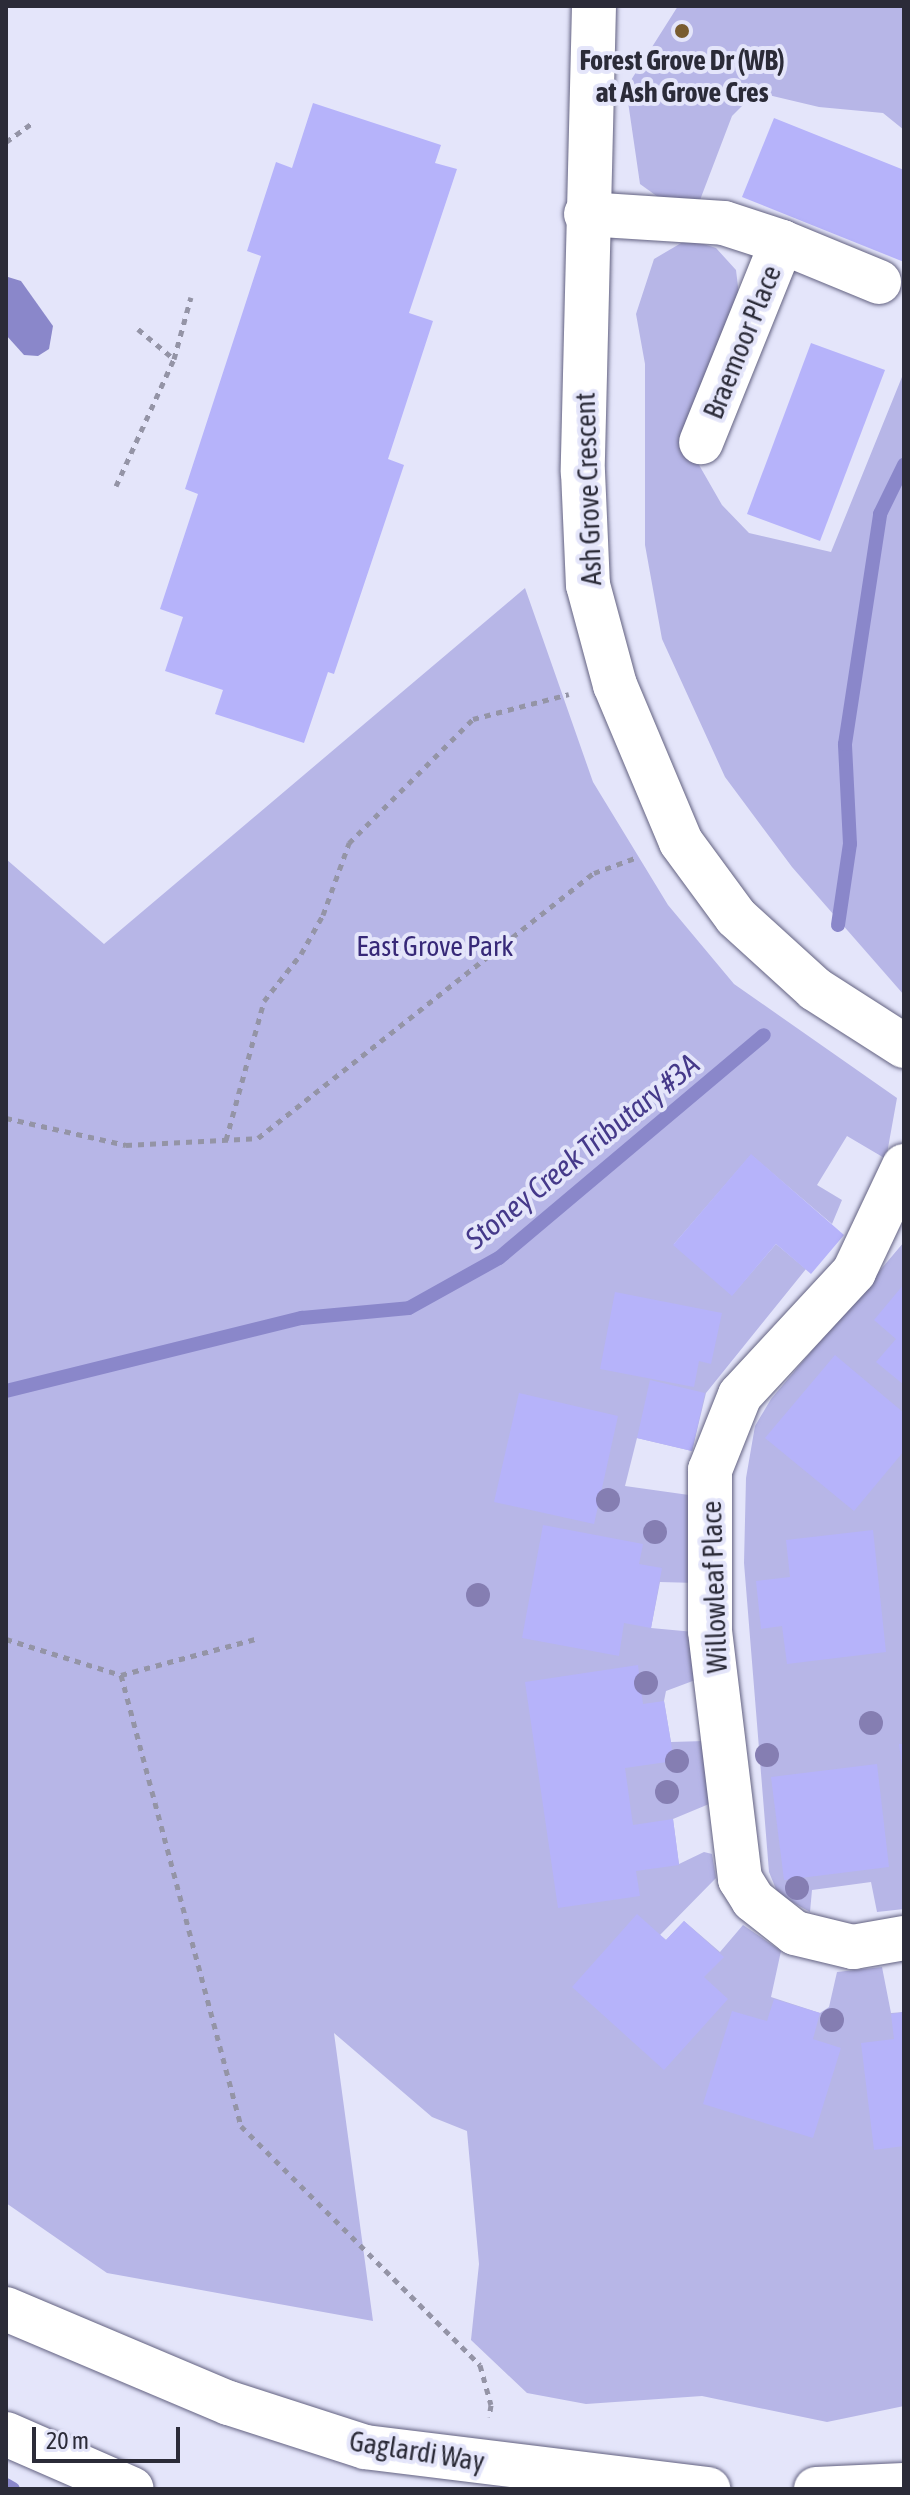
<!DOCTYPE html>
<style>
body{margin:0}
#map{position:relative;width:910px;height:2495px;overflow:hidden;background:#e4e5fa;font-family:"Asap Condensed",sans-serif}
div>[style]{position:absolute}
.green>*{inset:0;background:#b7b6e7}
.water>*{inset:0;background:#8a87ca}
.stream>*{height:14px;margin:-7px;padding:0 7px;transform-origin:7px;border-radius:7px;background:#8a87ca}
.building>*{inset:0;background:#b6b3fa}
.path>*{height:5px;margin-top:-2.5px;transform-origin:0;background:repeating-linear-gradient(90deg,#9494a6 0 6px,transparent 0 12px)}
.roads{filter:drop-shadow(0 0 2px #636281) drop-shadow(0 0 2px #636281)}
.minor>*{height:44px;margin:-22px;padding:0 22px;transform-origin:22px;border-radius:22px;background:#fff}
.secondary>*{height:44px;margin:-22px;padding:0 22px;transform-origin:22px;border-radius:22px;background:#fff}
.trees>*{width:24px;height:24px;margin:-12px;border-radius:50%;background:#857eb2}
.dots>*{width:22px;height:22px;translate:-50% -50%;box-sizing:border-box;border:4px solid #e4e5fa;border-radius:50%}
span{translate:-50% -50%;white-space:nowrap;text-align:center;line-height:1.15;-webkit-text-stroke:8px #e4e5fa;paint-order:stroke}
.poi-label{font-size:28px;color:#2b2b38;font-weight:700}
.street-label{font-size:28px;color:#2b2b38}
.park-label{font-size:28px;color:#372978}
.water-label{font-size:30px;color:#45398a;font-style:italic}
.frame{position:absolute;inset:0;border:8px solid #2b2b38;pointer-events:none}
.scale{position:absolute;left:32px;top:2427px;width:148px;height:36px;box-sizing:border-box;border:4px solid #2b2b38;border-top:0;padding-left:10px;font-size:24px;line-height:28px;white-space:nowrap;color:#2b2b38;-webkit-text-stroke:6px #e4e5fa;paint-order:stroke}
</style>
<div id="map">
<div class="green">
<i style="clip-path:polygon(678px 6px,904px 6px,904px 130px,883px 113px,819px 107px,756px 92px,732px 116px,700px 200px,676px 210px,640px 184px,626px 88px)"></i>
<i style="clip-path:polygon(688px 239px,716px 248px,736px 270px,739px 295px,687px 444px,722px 505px,749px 533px,831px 552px,904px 372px,904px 995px,792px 867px,725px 777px,662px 639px,645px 545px,645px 364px,636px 314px,654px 259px)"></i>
<i style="clip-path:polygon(525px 588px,593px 782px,668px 905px,734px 984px,897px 1098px,886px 1159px,847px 1136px,817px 1185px,842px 1200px,832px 1224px,751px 1155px,674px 1244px,732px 1295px,776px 1244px,806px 1269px,706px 1393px,692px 1451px,637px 1438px,625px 1486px,689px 1495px,697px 1583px,660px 1582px,651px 1628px,694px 1632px,698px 1679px,666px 1691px,664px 1701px,671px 1742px,705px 1741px,709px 1804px,673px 1819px,679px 1864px,704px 1852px,712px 1854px,716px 1878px,660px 1935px,666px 1940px,684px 1921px,720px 1952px,743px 1925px,781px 1951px,771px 1997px,820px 2013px,829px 2007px,837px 1972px,882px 1967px,891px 2013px,904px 2012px,904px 2406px,827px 2422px,702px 2396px,586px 2404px,527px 2393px,471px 2340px,479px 2264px,467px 2131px,432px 2117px,334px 2033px,373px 2321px,107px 2273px,6px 2203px,6px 859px,104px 944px)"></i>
<i style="clip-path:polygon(904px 1242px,904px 1909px,877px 1912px,871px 1882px,812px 1890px,810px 1912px,778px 1894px,769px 1872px,744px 1563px,746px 1478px,755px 1426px,771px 1399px)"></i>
</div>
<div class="water">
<i style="clip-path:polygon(8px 277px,21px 281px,53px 326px,49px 349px,38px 356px,24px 355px,6px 335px)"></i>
</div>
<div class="stream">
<i style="left:838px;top:925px;width:82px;rotate:-81.6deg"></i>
<i style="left:850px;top:844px;width:100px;rotate:-92.9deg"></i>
<i style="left:845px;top:744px;width:233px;rotate:-81.3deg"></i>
<i style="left:880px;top:514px;width:55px;rotate:-63.9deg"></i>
<i style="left:6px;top:1391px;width:305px;rotate:-13.9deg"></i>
<i style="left:302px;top:1318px;width:107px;rotate:-5.3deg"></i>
<i style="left:409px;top:1308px;width:103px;rotate:-29.1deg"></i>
<i style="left:499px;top:1258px;width:346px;rotate:-40.1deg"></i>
<i style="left:6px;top:2485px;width:8px;rotate:30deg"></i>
</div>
<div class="building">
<i style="clip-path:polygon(313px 103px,441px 145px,435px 163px,457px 169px,409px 313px,433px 321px,388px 459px,404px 465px,334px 674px,328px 672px,304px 743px,215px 714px,223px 690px,165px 671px,183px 617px,160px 609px,198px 494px,185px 489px,261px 256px,247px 251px,276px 162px,292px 168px)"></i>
<i style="clip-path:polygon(774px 118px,904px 170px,904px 262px,742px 197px)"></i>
<i style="clip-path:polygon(811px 343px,885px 370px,820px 541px,747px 514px)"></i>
<i style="clip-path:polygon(751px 1154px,844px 1235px,811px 1274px,776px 1244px,732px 1296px,673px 1245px)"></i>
<i style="clip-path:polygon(904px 1284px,904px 1385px,876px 1362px,896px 1339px,874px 1320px)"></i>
<i style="clip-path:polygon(615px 1292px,722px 1313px,711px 1364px,699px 1361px,694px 1387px,600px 1369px)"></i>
<i style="clip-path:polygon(835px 1355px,904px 1413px,904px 1451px,854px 1511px,765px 1438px)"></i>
<i style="clip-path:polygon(650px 1380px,705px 1393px,692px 1451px,637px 1438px)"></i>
<i style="clip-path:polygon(519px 1393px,618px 1416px,594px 1524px,494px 1502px)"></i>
<i style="clip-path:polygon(543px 1525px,643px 1544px,639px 1564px,662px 1568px,651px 1628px,624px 1623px,619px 1656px,522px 1638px)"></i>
<i style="clip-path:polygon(873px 1530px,886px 1652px,787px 1664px,782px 1626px,761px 1629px,756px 1581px,790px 1577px,786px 1540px)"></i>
<i style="clip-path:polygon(638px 1665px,643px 1704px,664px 1701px,674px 1761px,625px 1768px,633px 1825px,673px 1819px,679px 1865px,636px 1871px,640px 1896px,558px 1908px,525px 1682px)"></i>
<i style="clip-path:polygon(899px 1744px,904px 1744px,904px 1767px,902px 1767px)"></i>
<i style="clip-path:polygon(877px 1764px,889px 1867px,784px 1880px,771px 1777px)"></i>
<i style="clip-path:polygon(637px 1914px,666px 1940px,684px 1921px,724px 1957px,704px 1977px,728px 1999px,664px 2070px,572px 1987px)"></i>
<i style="clip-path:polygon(774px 1999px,820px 2013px,813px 2039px,841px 2048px,813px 2138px,703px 2104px,732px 2011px,767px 2021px)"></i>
<i style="clip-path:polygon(904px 2012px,904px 2146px,874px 2150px,861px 2043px,894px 2039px,891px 2014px)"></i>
</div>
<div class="path">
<i style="left:6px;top:142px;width:32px;rotate:-36deg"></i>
<i style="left:138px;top:329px;width:47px;rotate:39.8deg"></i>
<i style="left:116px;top:486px;width:140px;rotate:-65.5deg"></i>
<i style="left:174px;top:359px;width:64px;rotate:-74.7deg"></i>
<i style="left:6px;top:1118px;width:123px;rotate:12.7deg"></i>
<i style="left:126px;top:1145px;width:132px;rotate:-3deg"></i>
<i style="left:258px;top:1138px;width:428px;rotate:-38.3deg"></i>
<i style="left:594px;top:873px;width:44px;rotate:-20.1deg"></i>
<i style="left:226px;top:1140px;width:144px;rotate:-74.7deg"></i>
<i style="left:264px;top:1001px;width:60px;rotate:-51.8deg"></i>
<i style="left:301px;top:954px;width:45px;rotate:-60.6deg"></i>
<i style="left:323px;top:915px;width:77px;rotate:-70.1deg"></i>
<i style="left:349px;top:843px;width:175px;rotate:-45deg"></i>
<i style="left:473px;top:719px;width:99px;rotate:-14.6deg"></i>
<i style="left:6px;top:1639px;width:121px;rotate:17.4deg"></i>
<i style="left:121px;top:1675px;width:467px;rotate:75.1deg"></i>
<i style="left:241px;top:2126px;width:338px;rotate:45deg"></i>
<i style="left:480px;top:2365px;width:41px;rotate:74.6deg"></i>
<i style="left:491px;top:2405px;width:12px;rotate:99deg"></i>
<i style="left:121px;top:1675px;width:139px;rotate:-15deg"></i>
</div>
<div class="roads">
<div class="minor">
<i style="left:594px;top:6px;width:466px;rotate:91.4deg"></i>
<i style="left:583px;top:472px;width:113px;rotate:87.5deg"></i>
<i style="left:588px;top:585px;width:104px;rotate:74.9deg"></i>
<i style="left:615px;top:685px;width:170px;rotate:67.2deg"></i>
<i style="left:681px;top:842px;width:93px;rotate:53.7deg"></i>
<i style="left:736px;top:917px;width:107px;rotate:42.3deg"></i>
<i style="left:815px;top:989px;width:106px;rotate:32.6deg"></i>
<i style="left:586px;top:214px;width:138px;rotate:3.7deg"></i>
<i style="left:724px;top:223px;width:61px;rotate:18.1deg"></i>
<i style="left:782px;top:242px;width:216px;rotate:112deg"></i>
<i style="left:782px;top:242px;width:105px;rotate:22.4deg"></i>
<i style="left:904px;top:1166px;width:117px;rotate:115.3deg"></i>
<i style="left:854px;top:1272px;width:168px;rotate:132.8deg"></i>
<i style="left:740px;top:1395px;width:81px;rotate:111.8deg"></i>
<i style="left:710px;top:1470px;width:161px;rotate:90deg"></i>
<i style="left:710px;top:1631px;width:250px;rotate:83.1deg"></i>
<i style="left:740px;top:1879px;width:25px;rotate:58deg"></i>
<i style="left:753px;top:1900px;width:53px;rotate:38.2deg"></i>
<i style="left:795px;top:1933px;width:60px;rotate:13.6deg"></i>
<i style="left:853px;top:1947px;width:52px;rotate:-10deg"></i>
</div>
<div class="secondary">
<i style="left:6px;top:2309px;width:242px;rotate:22.9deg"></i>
<i style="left:229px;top:2403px;width:143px;rotate:17.9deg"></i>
<i style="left:365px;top:2447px;width:346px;rotate:7deg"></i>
<i style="left:6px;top:2434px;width:137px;rotate:23.6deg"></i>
<i style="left:816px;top:2489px;width:88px;rotate:-2.6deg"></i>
</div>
</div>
<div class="trees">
<i style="left:608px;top:1500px"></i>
<i style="left:655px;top:1532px"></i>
<i style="left:478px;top:1595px"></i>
<i style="left:646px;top:1683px"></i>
<i style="left:871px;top:1723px"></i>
<i style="left:767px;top:1755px"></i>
<i style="left:677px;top:1761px"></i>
<i style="left:667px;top:1792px"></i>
<i style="left:797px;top:1888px"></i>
<i style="left:832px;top:2020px"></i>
</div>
<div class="dots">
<i style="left:682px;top:31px;background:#795c30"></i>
</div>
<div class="poi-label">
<span style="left:682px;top:76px">Forest Grove Dr (WB)<br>at Ash Grove Cres</span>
</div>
<div class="street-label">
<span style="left:742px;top:342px;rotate:-68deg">Braemoor Place</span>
<span style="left:588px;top:489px;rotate:-92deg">Ash Grove Crescent</span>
<span style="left:714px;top:1587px;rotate:-92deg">Willowleaf Place</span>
<span style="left:417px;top:2451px;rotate:9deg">Gaglardi Way</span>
</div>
<div class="park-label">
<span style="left:435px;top:946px">East Grove Park</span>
</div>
<div class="water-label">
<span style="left:582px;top:1151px;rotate:-39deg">Stoney Creek Tributary #3A</span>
</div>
<div class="frame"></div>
<div class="scale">20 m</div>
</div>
